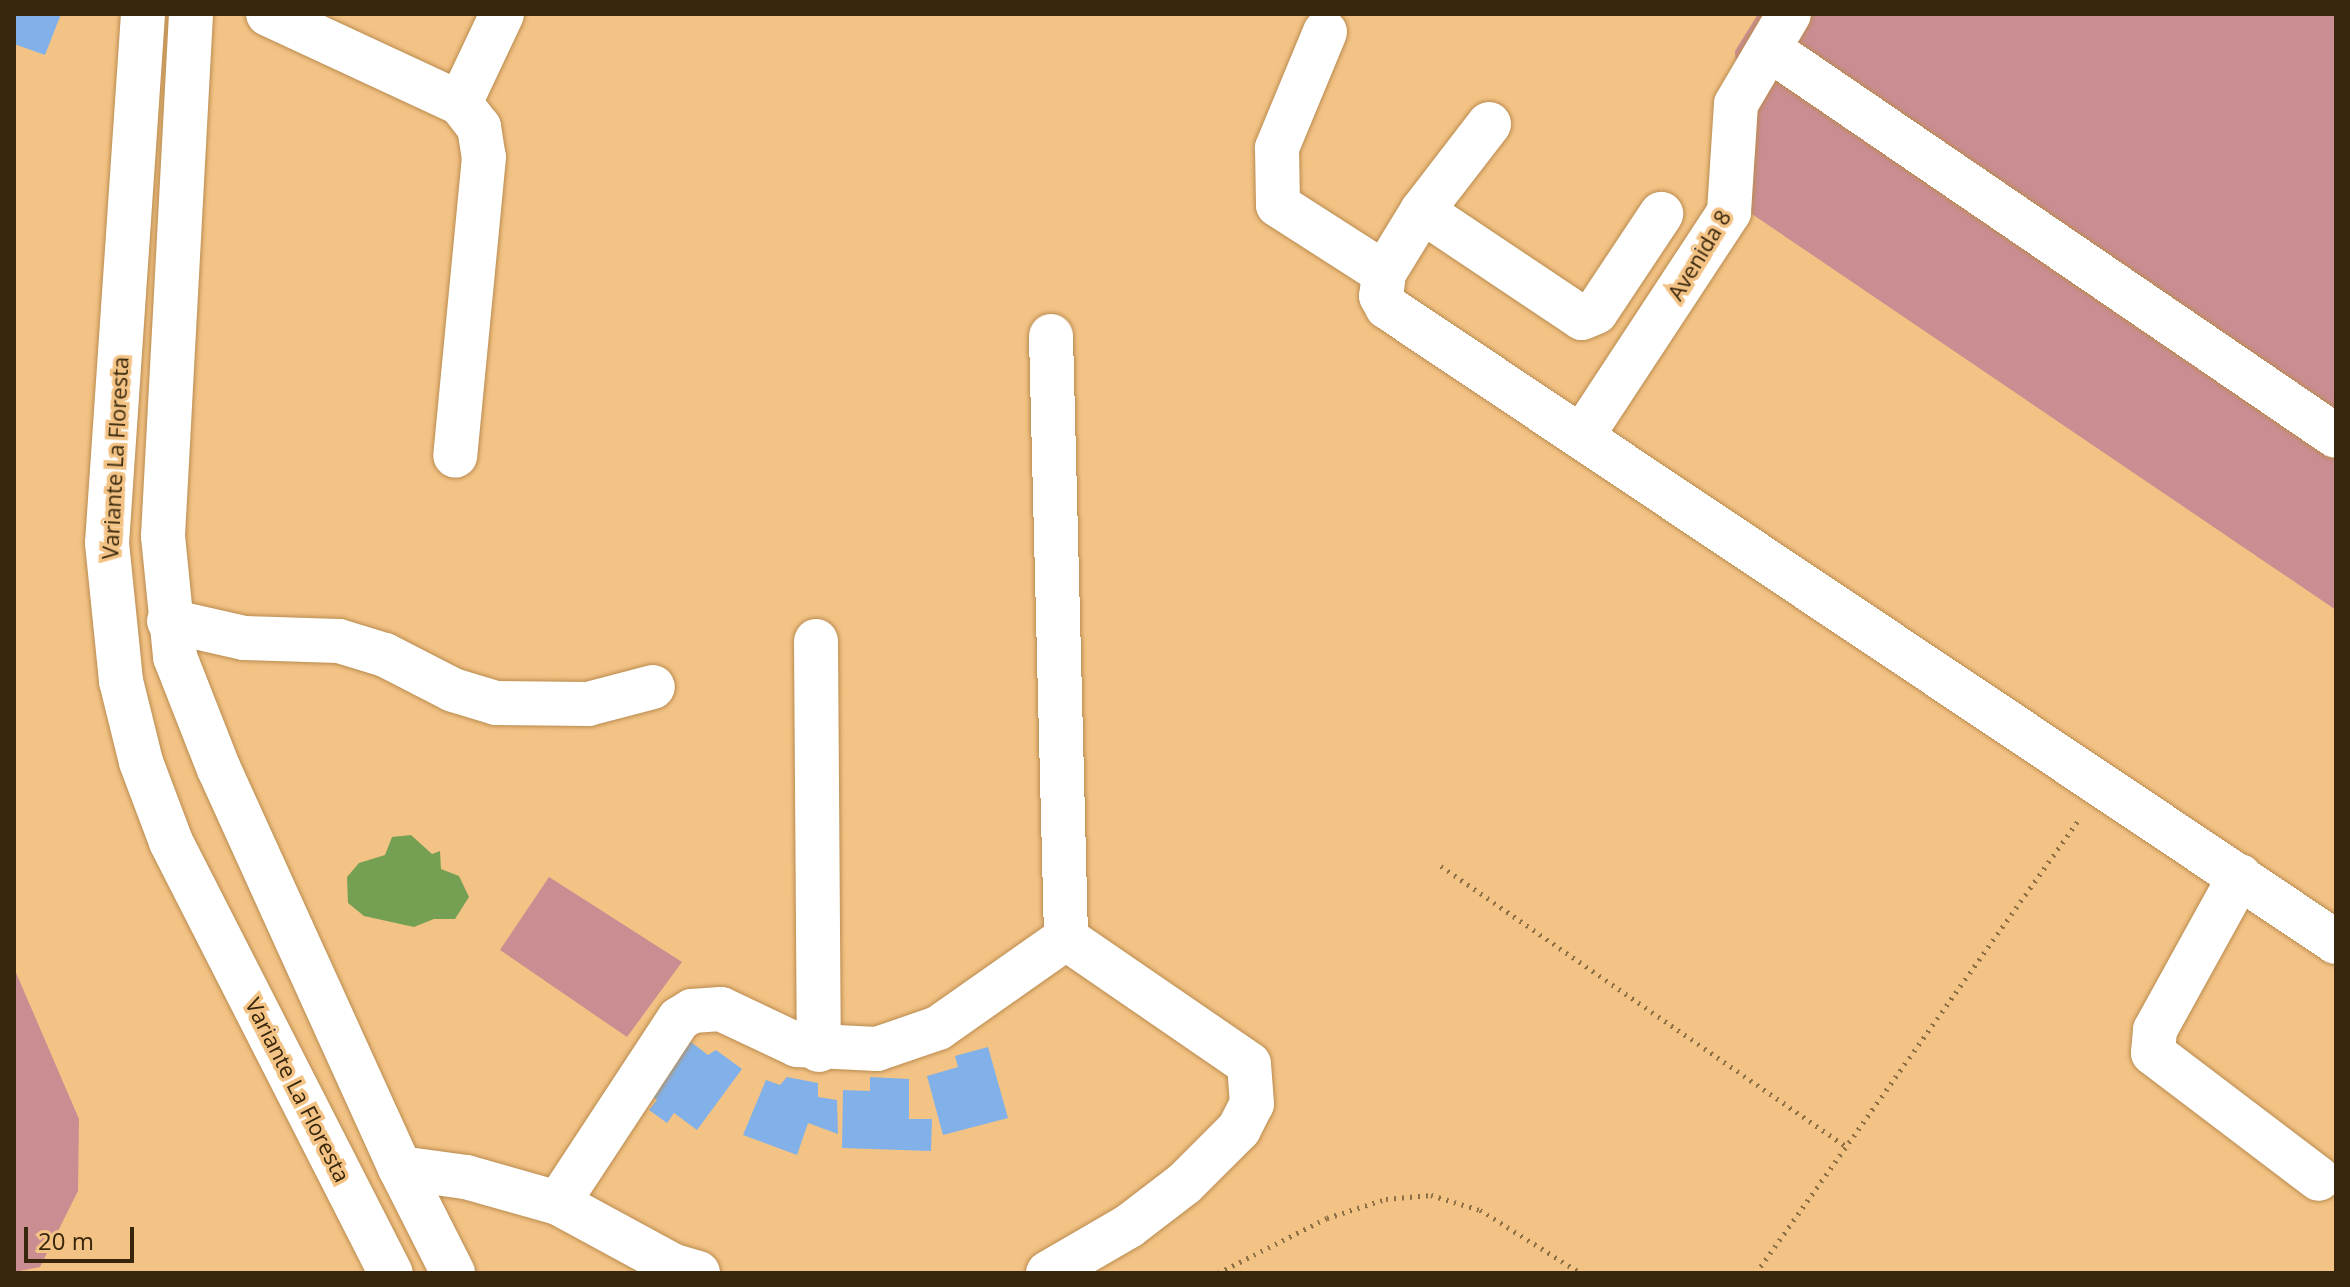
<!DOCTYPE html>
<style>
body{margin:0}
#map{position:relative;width:2350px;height:1287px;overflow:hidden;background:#f3c385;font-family:"Open Sans",sans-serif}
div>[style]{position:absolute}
.green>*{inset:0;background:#ca8d92}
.water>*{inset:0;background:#75a054}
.building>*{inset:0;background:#82b1e9}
.path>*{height:5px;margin-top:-2.5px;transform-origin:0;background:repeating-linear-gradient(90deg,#8f6f44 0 2px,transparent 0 8px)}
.roads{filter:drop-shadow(0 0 2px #b98b4f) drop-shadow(0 0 2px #b98b4f)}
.minor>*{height:44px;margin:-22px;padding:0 22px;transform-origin:22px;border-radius:22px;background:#fff}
.major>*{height:44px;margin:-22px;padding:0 22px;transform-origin:22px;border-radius:22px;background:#fff}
span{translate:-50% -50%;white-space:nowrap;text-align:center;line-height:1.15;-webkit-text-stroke:7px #f3c385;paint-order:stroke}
.street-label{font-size:22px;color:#38260c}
.frame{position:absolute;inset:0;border:16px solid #38260c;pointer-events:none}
.scale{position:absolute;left:24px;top:1227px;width:110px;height:36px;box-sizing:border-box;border:4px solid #38260c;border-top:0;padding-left:10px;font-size:24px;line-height:28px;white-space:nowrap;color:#38260c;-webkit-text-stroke:6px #f3c385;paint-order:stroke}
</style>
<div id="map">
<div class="green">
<i style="clip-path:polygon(1758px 14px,2336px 14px,2336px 610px,1746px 210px,1735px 51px)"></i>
<i style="clip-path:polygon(549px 877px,682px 962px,627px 1037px,500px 950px)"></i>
<i style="clip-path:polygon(14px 968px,79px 1119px,78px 1191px,40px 1267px,14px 1272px)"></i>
</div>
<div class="water">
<i style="clip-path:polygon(411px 835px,432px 854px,440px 851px,441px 869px,459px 876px,469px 897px,455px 919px,434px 919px,414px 927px,364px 916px,348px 903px,347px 877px,359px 863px,385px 855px,392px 837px)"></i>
</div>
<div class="building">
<i style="clip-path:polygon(14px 14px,61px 14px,45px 55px,14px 44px)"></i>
<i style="clip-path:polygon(687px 1039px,708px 1055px,716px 1050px,742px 1069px,697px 1130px,674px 1113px,667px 1123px,649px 1110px,657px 1100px,647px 1093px)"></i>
<i style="clip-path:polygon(988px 1047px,1008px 1118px,943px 1135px,927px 1076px,958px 1067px,955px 1056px)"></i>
<i style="clip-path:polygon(787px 1077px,818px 1083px,818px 1097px,837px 1100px,838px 1134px,808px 1123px,797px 1155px,743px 1135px,766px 1080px,780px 1085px)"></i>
<i style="clip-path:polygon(870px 1077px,909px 1079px,909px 1119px,932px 1119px,931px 1151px,842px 1148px,843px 1090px,870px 1091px)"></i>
</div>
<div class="path">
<i style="left:1441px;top:866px;width:496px;rotate:34.7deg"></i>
<i style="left:1218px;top:1273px;width:122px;rotate:-26.8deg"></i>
<i style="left:1327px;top:1218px;width:62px;rotate:-17.9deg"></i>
<i style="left:1386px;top:1199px;width:45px;rotate:-5.1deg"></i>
<i style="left:1431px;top:1195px;width:51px;rotate:17deg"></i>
<i style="left:1480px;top:1210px;width:119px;rotate:32deg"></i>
<i style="left:1756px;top:1273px;width:559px;rotate:-54.55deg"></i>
</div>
<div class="roads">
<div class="minor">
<i style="left:268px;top:14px;width:212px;rotate:24.9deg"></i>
<i style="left:460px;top:103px;width:31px;rotate:52deg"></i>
<i style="left:479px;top:127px;width:30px;rotate:81deg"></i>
<i style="left:484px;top:157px;width:300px;rotate:95.5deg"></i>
<i style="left:1325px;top:32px;width:126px;rotate:112.5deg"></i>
<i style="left:1277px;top:148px;width:57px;rotate:89deg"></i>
<i style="left:1278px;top:205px;width:126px;rotate:32.7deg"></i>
<i style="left:1769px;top:49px;width:686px;rotate:34.32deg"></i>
<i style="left:460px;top:103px;width:98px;rotate:-64.7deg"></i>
<i style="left:1489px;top:124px;width:110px;rotate:127.6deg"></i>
<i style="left:1422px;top:211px;width:73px;rotate:121.5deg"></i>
<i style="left:1384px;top:273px;width:23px;rotate:97deg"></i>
<i style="left:1381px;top:296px;width:13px;rotate:61deg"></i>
<i style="left:1387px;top:307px;width:1142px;rotate:33.79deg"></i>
<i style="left:1422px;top:211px;width:192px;rotate:33.8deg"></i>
<i style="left:1582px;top:318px;width:15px;rotate:-23deg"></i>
<i style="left:1596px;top:312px;width:118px;rotate:-56.4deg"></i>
<i style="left:1051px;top:336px;width:602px;rotate:88.57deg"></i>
<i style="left:1582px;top:436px;width:268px;rotate:-56.7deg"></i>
<i style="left:1729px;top:212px;width:108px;rotate:-86.3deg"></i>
<i style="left:1736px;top:104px;width:104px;rotate:-59.5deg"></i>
<i style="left:169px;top:621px;width:77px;rotate:12.8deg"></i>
<i style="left:244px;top:638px;width:95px;rotate:1.8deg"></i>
<i style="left:339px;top:641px;width:48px;rotate:16.9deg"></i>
<i style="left:385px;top:655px;width:76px;rotate:27.2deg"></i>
<i style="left:453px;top:690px;width:45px;rotate:16.8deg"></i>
<i style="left:496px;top:703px;width:92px;rotate:0.6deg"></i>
<i style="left:588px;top:704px;width:67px;rotate:-14.7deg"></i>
<i style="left:816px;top:641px;width:409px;rotate:89.6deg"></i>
<i style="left:2240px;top:876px;width:176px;rotate:118.9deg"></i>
<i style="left:2155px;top:1030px;width:23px;rotate:95deg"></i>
<i style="left:2153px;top:1053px;width:208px;rotate:37.2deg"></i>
<i style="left:400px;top:1168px;width:67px;rotate:7.8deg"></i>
<i style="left:466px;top:1177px;width:96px;rotate:15.8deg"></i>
<i style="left:558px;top:1203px;width:132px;rotate:28.5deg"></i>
<i style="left:674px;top:1266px;width:25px;rotate:16deg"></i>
<i style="left:558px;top:1203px;width:220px;rotate:-56.7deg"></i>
<i style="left:679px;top:1019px;width:15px;rotate:-32deg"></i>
<i style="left:692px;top:1011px;width:29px;rotate:-4deg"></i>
<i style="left:721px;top:1009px;width:84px;rotate:25.3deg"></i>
<i style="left:797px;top:1045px;width:80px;rotate:2.9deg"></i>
<i style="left:877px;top:1049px;width:65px;rotate:-19deg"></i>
<i style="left:938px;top:1028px;width:156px;rotate:-35.1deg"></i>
<i style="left:1048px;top:1273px;width:94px;rotate:-30.1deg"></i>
<i style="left:1129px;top:1226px;width:69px;rotate:-37.4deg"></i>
<i style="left:1184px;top:1184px;width:78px;rotate:-45deg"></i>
<i style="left:1239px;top:1129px;width:28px;rotate:-63deg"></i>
<i style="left:1252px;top:1104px;width:40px;rotate:-94.3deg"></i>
<i style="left:1249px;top:1064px;width:222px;rotate:-145.5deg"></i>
</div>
<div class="major">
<i style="left:143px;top:14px;width:530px;rotate:93.89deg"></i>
<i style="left:107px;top:543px;width:139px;rotate:84.2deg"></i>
<i style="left:121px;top:681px;width:83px;rotate:76.1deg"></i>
<i style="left:141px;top:762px;width:85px;rotate:69.4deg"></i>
<i style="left:171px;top:842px;width:484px;rotate:63deg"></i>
<i style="left:191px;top:14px;width:523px;rotate:93.07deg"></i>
<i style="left:163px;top:536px;width:122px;rotate:84.3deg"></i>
<i style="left:175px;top:657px;width:120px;rotate:68.6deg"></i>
<i style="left:219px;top:769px;width:438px;rotate:65.6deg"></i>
<i style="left:400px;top:1168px;width:118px;rotate:63.2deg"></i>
</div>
</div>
<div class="street-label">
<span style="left:1699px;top:255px;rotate:-59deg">Avenida 8</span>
<span style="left:115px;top:458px;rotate:-87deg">Variante La Floresta</span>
<span style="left:298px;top:1090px;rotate:63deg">Variante La Floresta</span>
</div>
<div class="frame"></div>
<div class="scale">20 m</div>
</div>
